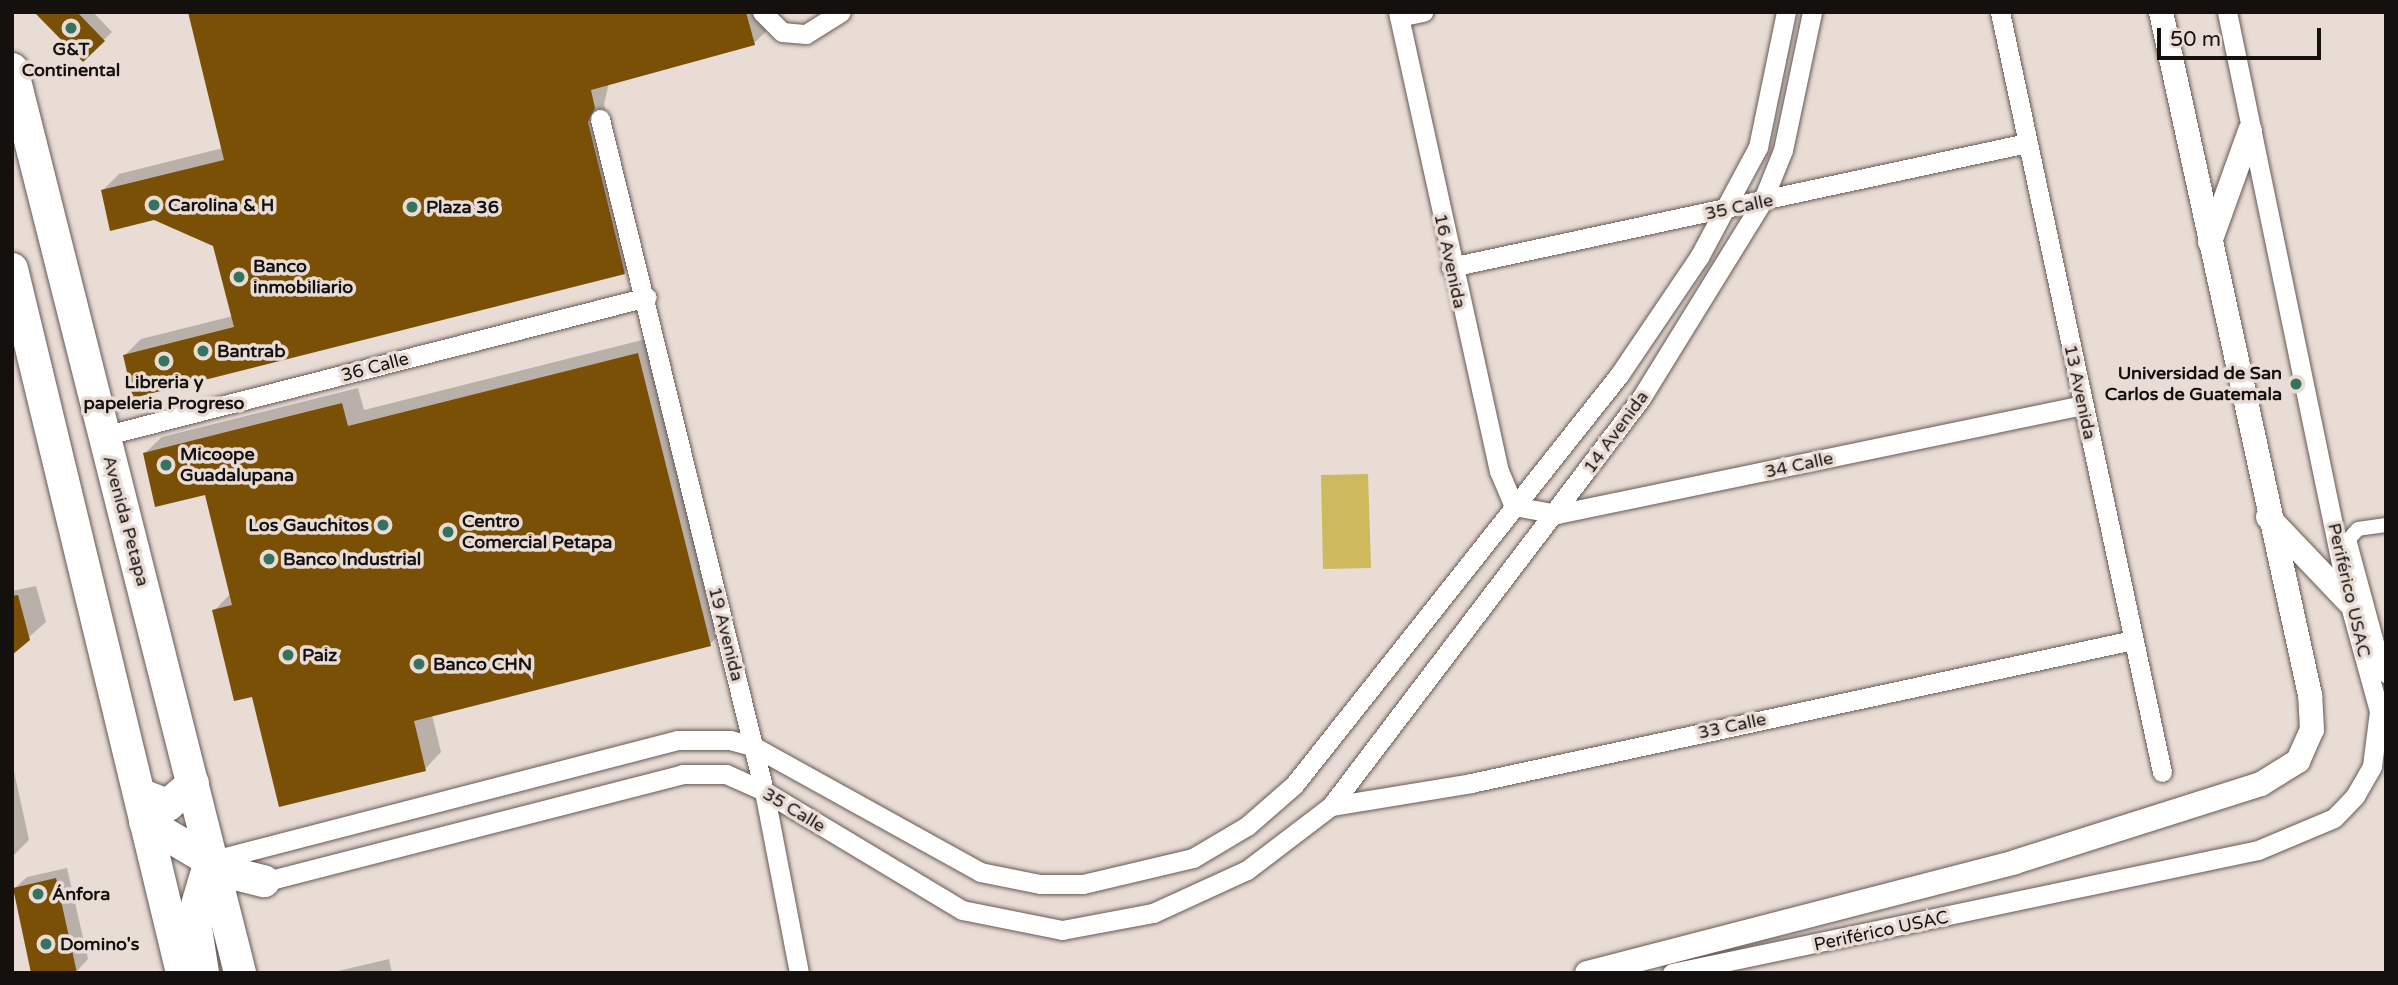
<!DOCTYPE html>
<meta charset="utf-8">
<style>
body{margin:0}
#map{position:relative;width:2398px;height:985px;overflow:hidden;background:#e9dcd5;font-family:"Varela Round",sans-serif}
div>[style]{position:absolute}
.green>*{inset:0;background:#cfb95e}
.shadow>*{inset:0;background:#0003}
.building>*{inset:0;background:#7a4f06}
.roads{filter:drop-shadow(0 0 2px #655a54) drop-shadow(0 0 2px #655a54)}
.pedestrian>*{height:14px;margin:-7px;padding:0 7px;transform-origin:7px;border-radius:7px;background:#fff}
.minor>*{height:19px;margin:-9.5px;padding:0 9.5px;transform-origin:9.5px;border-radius:9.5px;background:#fff}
.tertiary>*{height:24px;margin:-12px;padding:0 12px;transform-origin:12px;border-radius:12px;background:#fff}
.primary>*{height:32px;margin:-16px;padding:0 16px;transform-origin:16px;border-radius:16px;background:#fff}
.dots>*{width:19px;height:19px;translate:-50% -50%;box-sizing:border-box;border:4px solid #e9dcd5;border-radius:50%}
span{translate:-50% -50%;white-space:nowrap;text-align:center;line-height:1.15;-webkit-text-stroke:7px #e9dcd5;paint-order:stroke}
.poi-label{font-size:18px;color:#14100e;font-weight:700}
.left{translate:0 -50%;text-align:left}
.right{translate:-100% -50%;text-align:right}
.street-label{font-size:18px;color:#14100e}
.frame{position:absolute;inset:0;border:14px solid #14100e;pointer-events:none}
.scale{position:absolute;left:2157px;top:28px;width:164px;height:32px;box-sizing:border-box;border:4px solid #14100e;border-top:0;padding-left:9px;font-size:21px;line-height:24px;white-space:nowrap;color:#14100e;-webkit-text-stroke:5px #e9dcd5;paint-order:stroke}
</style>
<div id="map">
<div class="green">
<i style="clip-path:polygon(1368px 474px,1371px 568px,1323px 569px,1321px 475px)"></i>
</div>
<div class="shadow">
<i style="clip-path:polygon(41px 12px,93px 12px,112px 32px,83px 60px)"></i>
<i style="clip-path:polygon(190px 12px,767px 12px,771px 27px,754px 43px,609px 83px,604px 104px,641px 256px,624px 273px,124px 356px,141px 339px,233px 316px,215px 245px,103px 190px,119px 174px,223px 148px)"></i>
<i style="clip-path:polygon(654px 337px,727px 627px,710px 644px,432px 715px,441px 752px,425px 769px,253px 695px,214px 611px,231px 593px,206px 493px,145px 453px,162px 437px,358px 388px,364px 410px)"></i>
<i style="clip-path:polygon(36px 586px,46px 622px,12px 652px,12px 591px)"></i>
<i style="clip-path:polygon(12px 762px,29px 840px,12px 857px)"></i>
<i style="clip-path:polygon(67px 868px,88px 959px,77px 971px,15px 888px,27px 877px)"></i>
<i style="clip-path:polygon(389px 959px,392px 973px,333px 973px,334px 972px)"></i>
</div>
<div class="building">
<i style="clip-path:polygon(34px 12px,77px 12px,105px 41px,83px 62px)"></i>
<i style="clip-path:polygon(188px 12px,746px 12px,755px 45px,591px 90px,595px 108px,588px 122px,625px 274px,133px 398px,123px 355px,234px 327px,213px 246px,154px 220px,110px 231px,101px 190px,224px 160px)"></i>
<i style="clip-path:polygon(638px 353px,711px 646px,414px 721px,426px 771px,279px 807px,252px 697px,234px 701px,212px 610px,232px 605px,205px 495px,155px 507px,143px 453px,342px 403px,348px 426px)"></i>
<i style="clip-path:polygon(18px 595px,30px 640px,12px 655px,12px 596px)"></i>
<i style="clip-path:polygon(56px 878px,77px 973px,31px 973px,13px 888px)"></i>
</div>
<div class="roads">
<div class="pedestrian">
<i style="left:2386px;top:525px;width:28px;rotate:172deg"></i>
<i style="left:2358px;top:529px;width:13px;rotate:132deg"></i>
<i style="left:2349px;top:539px;width:142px;rotate:74.9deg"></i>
</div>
<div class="minor">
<i style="left:762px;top:12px;width:28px;rotate:45deg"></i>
<i style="left:782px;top:32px;width:24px;rotate:5deg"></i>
<i style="left:806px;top:34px;width:41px;rotate:-32.2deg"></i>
<i style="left:1398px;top:12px;width:470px;rotate:77.6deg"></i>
<i style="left:1499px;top:471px;width:38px;rotate:67deg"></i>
<i style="left:1514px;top:506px;width:44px;rotate:10.5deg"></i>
<i style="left:1557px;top:514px;width:537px;rotate:-11.71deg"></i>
<i style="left:2000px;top:12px;width:777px;rotate:77.97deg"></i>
<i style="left:1399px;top:17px;width:25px;rotate:-12deg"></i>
<i style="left:600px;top:119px;width:692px;rotate:76.29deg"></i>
<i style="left:764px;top:791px;width:185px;rotate:79.1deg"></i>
<i style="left:1451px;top:267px;width:589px;rotate:-12.15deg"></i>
<i style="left:103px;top:436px;width:561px;rotate:-14.33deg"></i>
<i style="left:1331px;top:806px;width:142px;rotate:-9.3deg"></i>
<i style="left:1471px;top:783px;width:677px;rotate:-12.19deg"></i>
<i style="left:210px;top:861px;width:483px;rotate:-14.5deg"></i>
<i style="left:678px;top:740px;width:52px"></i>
<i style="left:730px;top:740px;width:24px;rotate:15deg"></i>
<i style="left:753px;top:746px;width:260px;rotate:29deg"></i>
<i style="left:980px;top:872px;width:61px;rotate:11.3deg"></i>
<i style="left:1040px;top:884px;width:43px"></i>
<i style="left:1083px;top:884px;width:113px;rotate:-13.3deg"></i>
<i style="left:1193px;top:858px;width:63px;rotate:-30.7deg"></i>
<i style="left:1247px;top:826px;width:62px;rotate:-41.1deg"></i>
<i style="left:1294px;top:785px;width:523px;rotate:-51.6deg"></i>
<i style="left:1619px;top:375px;width:143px;rotate:-55.9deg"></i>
<i style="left:1699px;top:257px;width:125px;rotate:-61.8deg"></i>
<i style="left:1758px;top:147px;width:138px;rotate:-78.3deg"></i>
<i style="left:255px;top:884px;width:441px;rotate:-14.4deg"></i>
<i style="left:682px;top:774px;width:44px"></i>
<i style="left:726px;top:774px;width:42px;rotate:24.1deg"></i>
<i style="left:764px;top:791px;width:231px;rotate:31deg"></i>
<i style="left:962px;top:910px;width:102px;rotate:11.3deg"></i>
<i style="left:1062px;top:930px;width:93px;rotate:-10.6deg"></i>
<i style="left:1153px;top:913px;width:103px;rotate:-24.6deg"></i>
<i style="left:1247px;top:870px;width:106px;rotate:-37.3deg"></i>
<i style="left:1331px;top:806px;width:512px;rotate:-52.77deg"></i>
<i style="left:1641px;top:398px;width:230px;rotate:-58.3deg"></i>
<i style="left:1762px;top:202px;width:56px;rotate:-68deg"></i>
<i style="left:1783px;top:150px;width:141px;rotate:-78.1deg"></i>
<i style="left:1672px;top:973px;width:599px;rotate:-11.85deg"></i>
<i style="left:2258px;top:850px;width:82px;rotate:-22.8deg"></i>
<i style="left:2334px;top:818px;width:30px;rotate:-46deg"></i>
<i style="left:2355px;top:796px;width:34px;rotate:-60deg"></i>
<i style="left:2372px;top:766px;width:55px;rotate:-82.7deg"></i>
<i style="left:2379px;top:711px;width:113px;rotate:-105.4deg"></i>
<i style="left:2349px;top:602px;width:602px;rotate:-101.68deg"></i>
</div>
<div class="tertiary">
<i style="left:2210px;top:242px;width:118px;rotate:-70.2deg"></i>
<i style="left:2268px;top:517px;width:117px;rotate:46.4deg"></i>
<i style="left:1587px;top:973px;width:442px;rotate:-14.5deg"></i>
<i style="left:2015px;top:862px;width:258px;rotate:-17.6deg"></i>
<i style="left:2261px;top:784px;width:44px;rotate:-31.9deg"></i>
<i style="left:2298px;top:761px;width:34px;rotate:-66deg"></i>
<i style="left:2312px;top:730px;width:35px;rotate:-93deg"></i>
<i style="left:2310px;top:695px;width:699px;rotate:-102.31deg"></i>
</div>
<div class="primary">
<i style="left:12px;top:69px;width:932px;rotate:75.84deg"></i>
<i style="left:12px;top:269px;width:724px;rotate:76.42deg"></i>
<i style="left:139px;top:794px;width:31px;rotate:21deg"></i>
<i style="left:168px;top:805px;width:33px;rotate:-41deg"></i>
<i style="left:145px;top:822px;width:100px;rotate:30.7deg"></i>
<i style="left:231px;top:873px;width:34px;rotate:14deg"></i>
<i style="left:203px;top:973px;width:59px;rotate:-98.8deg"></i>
<i style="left:194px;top:915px;width:56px;rotate:-73.5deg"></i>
</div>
</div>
<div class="dots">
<i style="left:71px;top:28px;background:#36735e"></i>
<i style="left:154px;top:205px;background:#36735e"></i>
<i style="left:412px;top:207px;background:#36735e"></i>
<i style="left:239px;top:277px;background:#36735e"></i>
<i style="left:203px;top:351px;background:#36735e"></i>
<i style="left:164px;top:361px;background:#36735e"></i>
<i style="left:2296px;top:384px;background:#36735e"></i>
<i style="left:166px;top:465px;background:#36735e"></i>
<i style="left:383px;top:525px;background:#36735e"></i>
<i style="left:448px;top:532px;background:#36735e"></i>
<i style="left:269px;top:559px;background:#36735e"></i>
<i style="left:288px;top:655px;background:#36735e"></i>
<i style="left:419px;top:664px;background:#36735e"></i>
<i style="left:38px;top:894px;background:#36735e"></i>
<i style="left:46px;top:944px;background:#36735e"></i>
</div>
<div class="poi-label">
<span style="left:71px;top:60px">G&amp;T<br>Continental</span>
<span class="left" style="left:168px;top:205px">Carolina &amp; H</span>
<span class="left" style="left:426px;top:207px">Plaza 36</span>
<span class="left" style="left:253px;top:277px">Banco<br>inmobiliario</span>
<span class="left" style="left:217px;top:351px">Bantrab</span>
<span class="right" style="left:2282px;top:384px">Universidad de San<br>Carlos de Guatemala</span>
<span style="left:164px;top:393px">Libreria y<br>papeleria Progreso</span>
<span class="left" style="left:180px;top:465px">Micoope<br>Guadalupana</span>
<span class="left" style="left:462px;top:532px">Centro<br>Comercial Petapa</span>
<span class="right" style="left:369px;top:525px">Los Gauchitos</span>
<span class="left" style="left:283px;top:559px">Banco Industrial</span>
<span class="left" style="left:302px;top:655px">Paiz</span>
<span class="left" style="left:433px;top:664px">Banco CHN</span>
<span class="left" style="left:52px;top:894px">Ánfora</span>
<span class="left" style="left:60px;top:944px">Domino's</span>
</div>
<div class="street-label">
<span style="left:1739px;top:207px;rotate:-12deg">35 Calle</span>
<span style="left:1450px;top:261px;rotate:78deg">16 Avenida</span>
<span style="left:375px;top:367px;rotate:-15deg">36 Calle</span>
<span style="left:2080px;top:392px;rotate:78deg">13 Avenida</span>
<span style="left:1616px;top:432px;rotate:-54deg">14 Avenida</span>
<span style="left:1799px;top:465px;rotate:-12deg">34 Calle</span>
<span style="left:126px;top:521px;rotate:75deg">Avenida Petapa</span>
<span style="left:2349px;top:590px;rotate:77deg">Periférico USAC</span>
<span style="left:726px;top:634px;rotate:76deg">19 Avenida</span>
<span style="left:1732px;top:726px;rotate:-12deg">33 Calle</span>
<span style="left:794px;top:810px;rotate:31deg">35 Calle</span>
<span style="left:1881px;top:931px;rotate:-12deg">Periférico USAC</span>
</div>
<div class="frame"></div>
<div class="scale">50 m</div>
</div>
